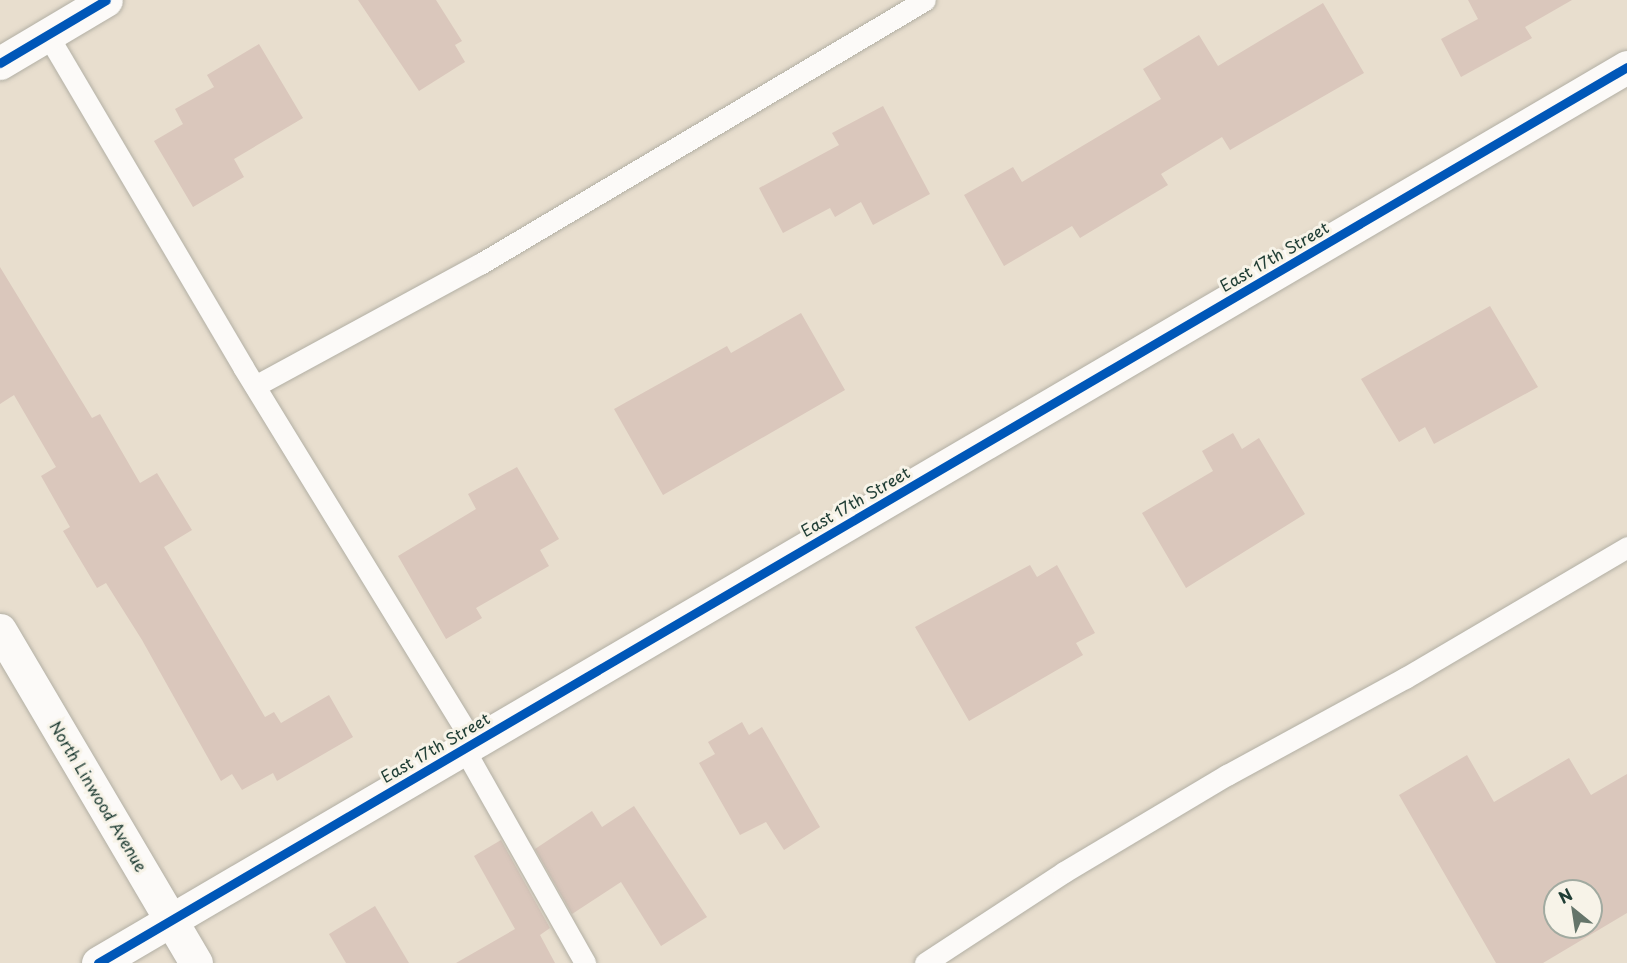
<!DOCTYPE html>
<style>
body{margin:0}
#map{position:relative;width:1627px;height:963px;overflow:hidden;background:#e8dece;font-family:"Playpen Sans",sans-serif}
div>[style]{position:absolute}
.building>*{inset:0;background:#dac7bc}
.roads{filter:drop-shadow(0 0 2px #b2afa4) drop-shadow(0 0 2px #b2afa4)}
.service>*{height:21px;margin:-10.5px;padding:0 10.5px;transform-origin:10.5px;border-radius:10.5px;background:#fcfaf8}
.minor>*{height:33px;margin:-16.5px;padding:0 16.5px;transform-origin:16.5px;border-radius:16.5px;background:#fcfaf8}
.cycleway>*{height:9px;margin:-4.5px;padding:0 4.5px;transform-origin:4.5px;border-radius:4.5px;background:#0057b8}
span{translate:-50% -50%;white-space:nowrap;text-align:center;line-height:1.15;-webkit-text-stroke:6px #f7f3e8;paint-order:stroke}
.street-label{font-size:16px;color:#1f3d34}
.north{position:absolute;left:1543px;top:879px;width:60px;height:60px;box-sizing:border-box;background:#f7f3e8;border:2px solid #a1aaa0;border-radius:50%;rotate:330deg;font-size:16px;font-weight:700;line-height:24px;text-align:center;color:#1f3d34}
.north::after{content:'';display:block;margin:auto;width:21px;height:27px;background:#65756a;clip-path:polygon(50% 0,100% 100%,50% 72%,0 100%)}
</style>
<div id="map">
<div class="building">
<i style="clip-path:polygon(358px 0,436px 0,462px 41px,455px 45px,465px 62px,419px 91px)"></i>
<i style="clip-path:polygon(1468px 0,1572px 0,1525px 27px,1532px 38px,1461px 77px,1441px 39px,1478px 19px)"></i>
<i style="clip-path:polygon(1323px 3px,1364px 73px,1230px 150px,1222px 137px,1161px 174px,1168px 185px,1080px 238px,1072px 226px,1004px 266px,964px 195px,1013px 167px,1022px 182px,1161px 99px,1143px 69px,1199px 35px,1218px 66px)"></i>
<i style="clip-path:polygon(259px 44px,303px 118px,234px 159px,244px 177px,193px 207px,154px 141px,183px 124px,175px 109px,214px 87px,207px 75px)"></i>
<i style="clip-path:polygon(883px 106px,930px 194px,873px 225px,861px 202px,835px 217px,830px 208px,783px 233px,759px 188px,839px 145px,832px 133px)"></i>
<i style="clip-path:polygon(0 267px,92px 418px,100px 414px,140px 483px,157px 473px,192px 530px,164px 547px,265px 717px,274px 712px,281px 723px,329px 695px,353px 737px,277px 781px,273px 773px,242px 790px,232px 774px,221px 781px,142px 640px,106px 583px,97px 588px,63px 531px,70px 527px,41px 476px,56px 467px,14px 395px,0 404px)"></i>
<i style="clip-path:polygon(1490px 306px,1538px 387px,1434px 444px,1425px 427px,1399px 442px,1361px 379px)"></i>
<i style="clip-path:polygon(801px 313px,845px 390px,663px 495px,614px 409px,727px 346px,731px 353px)"></i>
<i style="clip-path:polygon(1233px 433px,1242px 449px,1259px 438px,1305px 514px,1186px 588px,1142px 513px,1213px 471px,1202px 451px)"></i>
<i style="clip-path:polygon(517px 467px,559px 539px,540px 550px,549px 566px,476px 608px,482px 618px,446px 639px,398px 556px,476px 509px,468px 494px)"></i>
<i style="clip-path:polygon(1030px 565px,1037px 577px,1057px 565px,1095px 633px,1076px 643px,1083px 655px,969px 721px,915px 627px)"></i>
<i style="clip-path:polygon(742px 722px,749px 735px,762px 727px,820px 827px,784px 850px,766px 822px,740px 835px,699px 763px,715px 754px,708px 742px)"></i>
<i style="clip-path:polygon(evenodd,1467px 755px,1494px 802px,1569px 758px,1591px 795px,1627px 774px,1627px 913px,1543px 963px,1496px 963px,1399px 795px,1467px 755px,1555px 891px,1591px 891px,1591px 927px,1555px 927px,1555px 891px)"></i>
<i style="clip-path:polygon(634px 806px,707px 917px,661px 946px,621px 882px,572px 914px,535px 849px,592px 811px,602px 827px)"></i>
<i style="clip-path:polygon(501px 840px,550px 928px,540px 935px,555px 963px,456px 963px,515px 929px,474px 856px)"></i>
<i style="clip-path:polygon(375px 906px,409px 963px,346px 963px,329px 934px)"></i>
</div>
<div class="roads">
<div class="service">
<i style="left:47px;top:34px;width:386px;rotate:59.5deg"></i>
<i style="left:243px;top:367px;width:440px;rotate:58.5deg"></i>
<i style="left:255px;top:386px;width:256px;rotate:-28.5deg"></i>
<i style="left:480px;top:264px;width:517px;rotate:-30.68deg"></i>
<i style="left:463px;top:747px;width:248px;rotate:60.5deg"></i>
<i style="left:925px;top:963px;width:166px;rotate:-33.2deg"></i>
<i style="left:1064px;top:872px;width:190px;rotate:-30.8deg"></i>
<i style="left:1227px;top:775px;width:203px;rotate:-28.6deg"></i>
<i style="left:1405px;top:678px;width:258px;rotate:-30.5deg"></i>
</div>
<div class="minor">
<i style="left:0;top:63px;width:123px;rotate:-30.7deg"></i>
<i style="left:0;top:630px;width:386px;rotate:59.5deg"></i>
<i style="left:98px;top:963px;width:1772px;rotate:-30.37deg"></i>
</div>
</div>
<div class="cycleway">
<i style="left:0;top:63px;width:123px;rotate:-30.7deg"></i>
<i style="left:98px;top:963px;width:1772px;rotate:-30.37deg"></i>
</div>
<div class="street-label">
<span style="left:1274px;top:256px;rotate:-30deg">East 17th Street</span>
<span style="left:855px;top:501px;rotate:-30deg">East 17th Street</span>
<span style="left:435px;top:747px;rotate:-30deg">East 17th Street</span>
<span style="left:99px;top:796px;rotate:59deg">North Linwood Avenue</span>
</div>
<div class="north">N</div>
</div>
